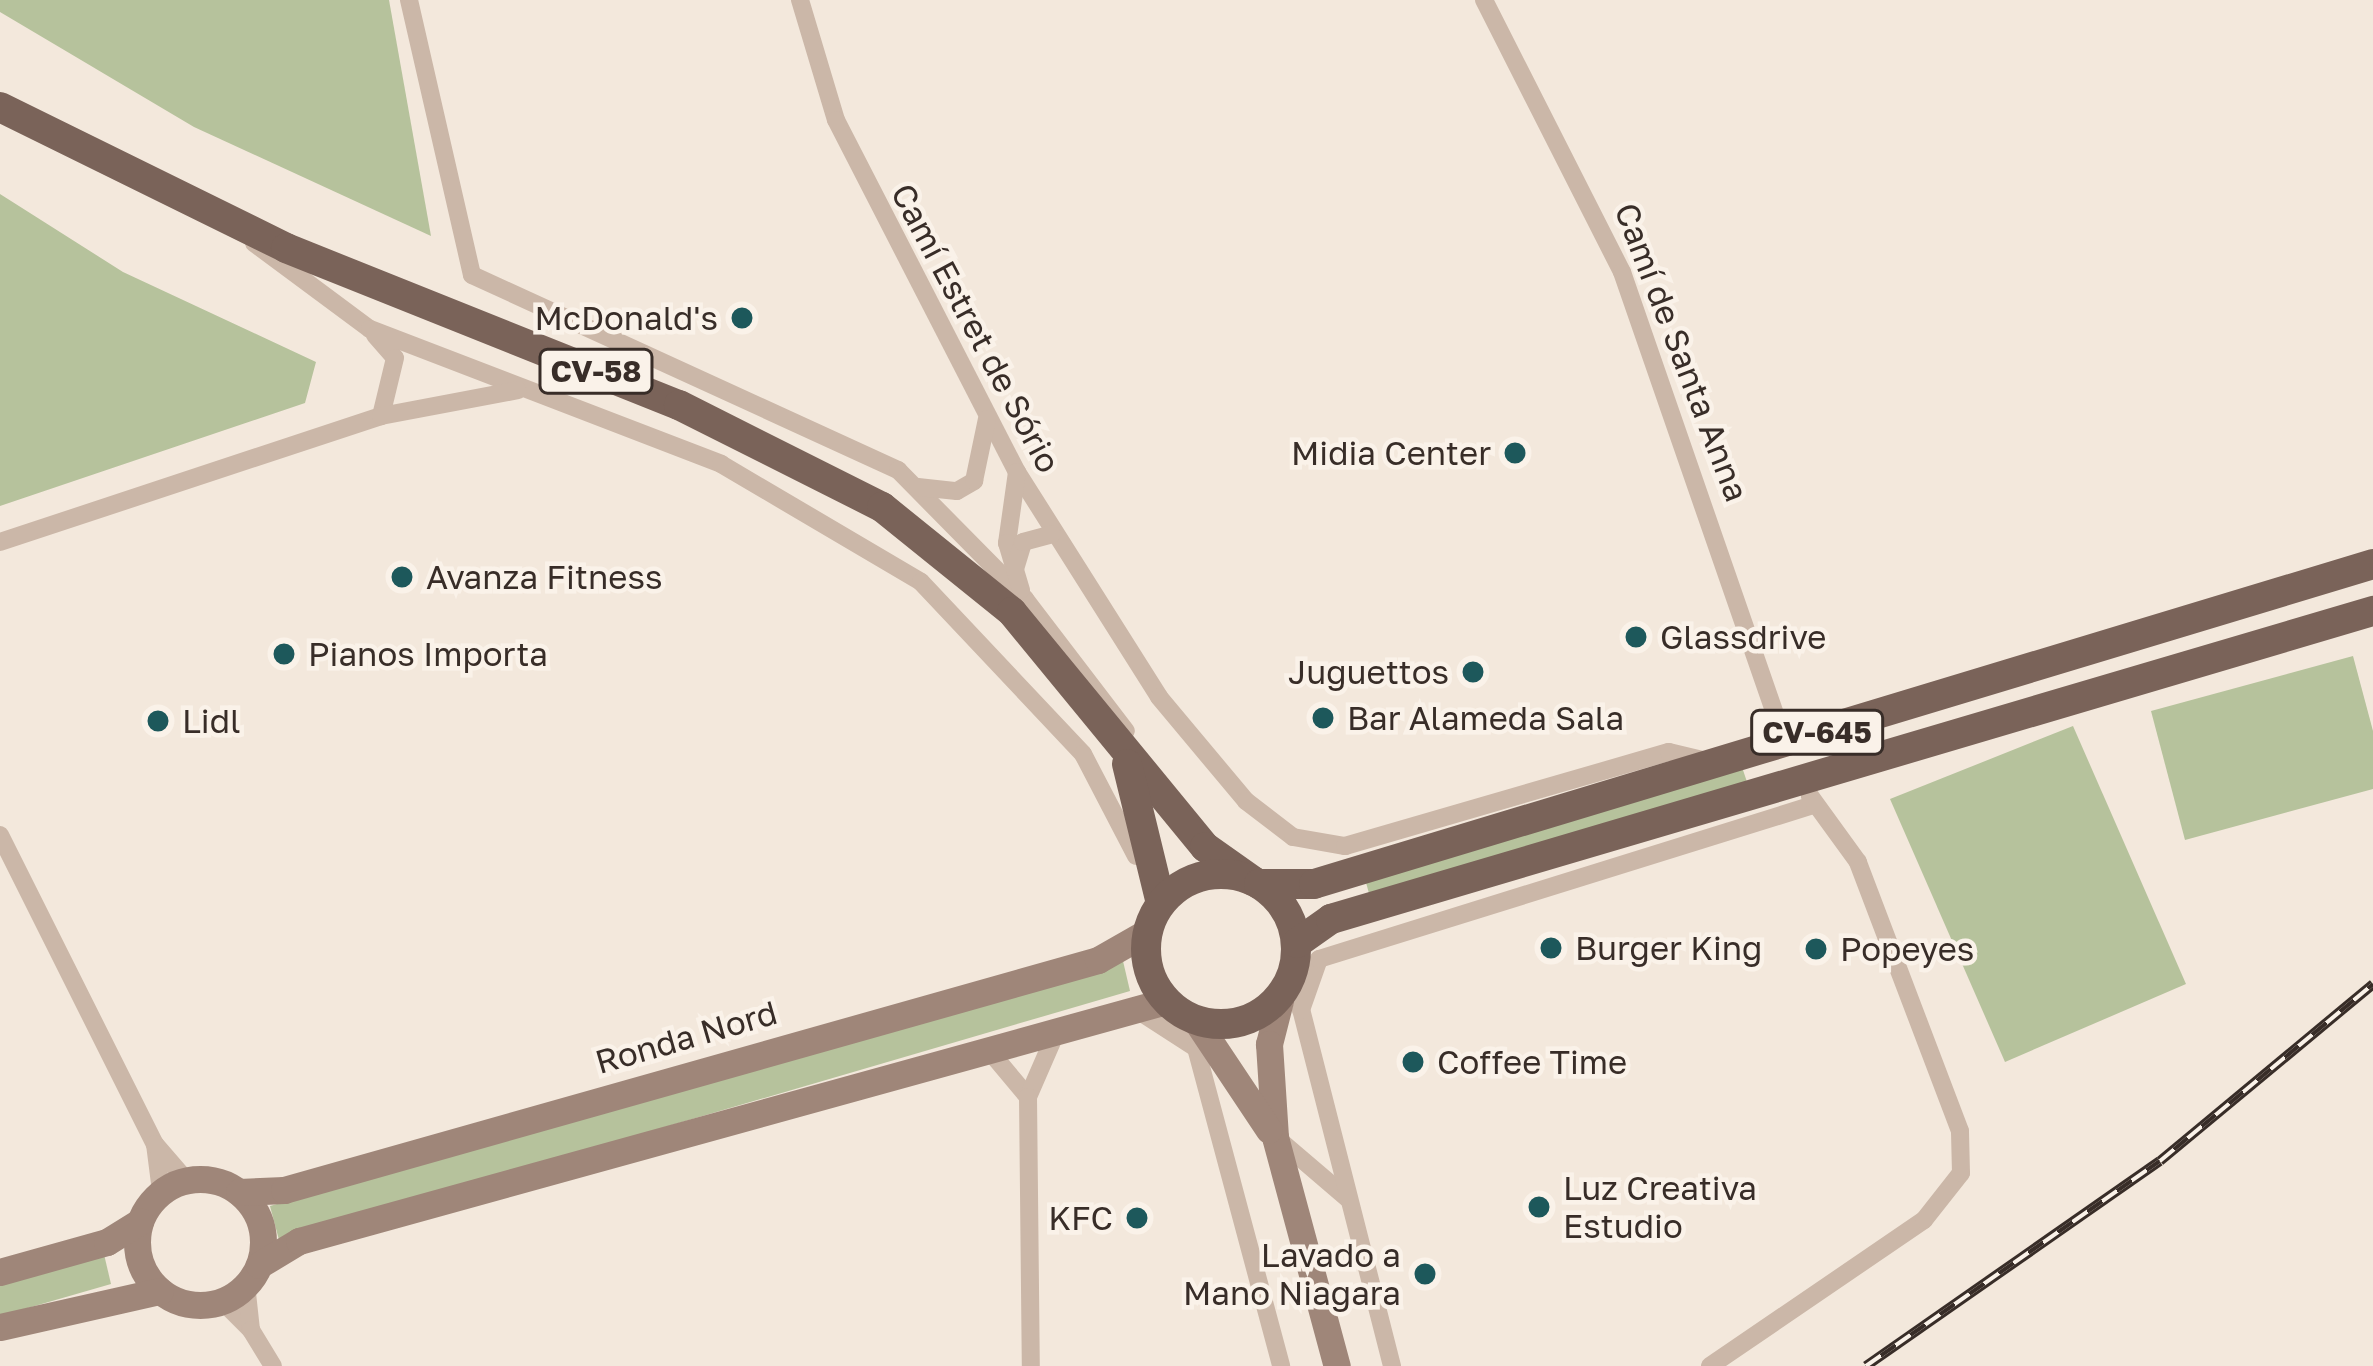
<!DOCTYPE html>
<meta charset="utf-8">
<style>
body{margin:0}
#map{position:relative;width:2373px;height:1366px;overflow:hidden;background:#f3e8dc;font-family:"Golos Text",sans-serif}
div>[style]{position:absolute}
.green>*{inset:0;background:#b6c29c}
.street>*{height:18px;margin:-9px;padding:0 9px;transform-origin:9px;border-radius:9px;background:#cbb7a8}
.secondary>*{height:27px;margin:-13.5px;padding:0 13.5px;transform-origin:13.5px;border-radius:13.5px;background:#9f8679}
.secondary>.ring{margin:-13.5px;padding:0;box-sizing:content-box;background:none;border:27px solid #9f8679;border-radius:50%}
.primary>*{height:30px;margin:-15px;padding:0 15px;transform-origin:15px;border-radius:15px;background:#7a6359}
.primary>.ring{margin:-15px;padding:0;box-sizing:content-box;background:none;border:30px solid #7a6359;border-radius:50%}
.rail>*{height:10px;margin-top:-5px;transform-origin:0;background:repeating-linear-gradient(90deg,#faf2e9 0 18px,#382d28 0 36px);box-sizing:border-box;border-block:3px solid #382d28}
.dots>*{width:33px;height:33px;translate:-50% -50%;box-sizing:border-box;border:6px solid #faf2e9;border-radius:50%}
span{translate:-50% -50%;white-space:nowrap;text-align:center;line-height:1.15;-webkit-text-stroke:9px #faf2e9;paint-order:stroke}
.shield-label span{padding:3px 9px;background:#faf2e9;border:3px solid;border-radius:9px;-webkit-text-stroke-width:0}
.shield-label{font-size:30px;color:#382d28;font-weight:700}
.poi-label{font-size:33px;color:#382d28}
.right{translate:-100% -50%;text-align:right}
.left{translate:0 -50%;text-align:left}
.street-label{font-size:33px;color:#382d28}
</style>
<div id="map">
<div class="green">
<i style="clip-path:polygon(0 0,389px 0,431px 236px,194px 127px,0 12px)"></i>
<i style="clip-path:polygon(0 194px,123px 272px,316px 362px,305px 403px,0 506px)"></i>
<i style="clip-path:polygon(2353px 656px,2373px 731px,2373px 789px,2185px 840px,2151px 711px)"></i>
<i style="clip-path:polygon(2073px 726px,2186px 984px,2005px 1062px,1890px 799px)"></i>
<i style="clip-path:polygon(1742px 767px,1748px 785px,1370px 897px,1365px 879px)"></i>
<i style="clip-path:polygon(1123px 961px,1130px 991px,279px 1240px,270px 1206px)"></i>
<i style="clip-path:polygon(103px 1250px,111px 1284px,0 1316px,0 1281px)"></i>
</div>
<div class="street">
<i style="left:409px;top:0;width:282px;rotate:77.1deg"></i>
<i style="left:472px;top:275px;width:469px;rotate:24.6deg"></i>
<i style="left:898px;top:470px;width:181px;rotate:45.4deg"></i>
<i style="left:1025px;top:599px;width:166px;rotate:52.6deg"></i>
<i style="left:800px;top:0;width:125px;rotate:73.3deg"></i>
<i style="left:836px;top:120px;width:396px;rotate:62.8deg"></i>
<i style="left:1017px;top:472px;width:266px;rotate:57.7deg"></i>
<i style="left:1159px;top:697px;width:136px;rotate:50.1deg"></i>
<i style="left:1246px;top:801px;width:59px;rotate:37.5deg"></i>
<i style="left:1293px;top:837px;width:53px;rotate:9.8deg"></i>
<i style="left:1345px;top:846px;width:337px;rotate:-16.2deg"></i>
<i style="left:1669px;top:752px;width:43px;rotate:13.4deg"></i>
<i style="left:1484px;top:0;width:305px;rotate:63.1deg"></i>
<i style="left:1622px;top:272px;width:497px;rotate:70.9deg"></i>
<i style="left:254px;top:243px;width:144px;rotate:36.6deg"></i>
<i style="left:370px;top:329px;width:376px;rotate:21deg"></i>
<i style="left:721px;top:464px;width:232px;rotate:30.5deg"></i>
<i style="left:921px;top:582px;width:236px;rotate:46.7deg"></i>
<i style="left:1083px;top:754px;width:115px;rotate:62.5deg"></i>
<i style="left:375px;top:335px;width:30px;rotate:49deg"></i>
<i style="left:395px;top:358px;width:60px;rotate:103.6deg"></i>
<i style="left:1017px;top:472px;width:72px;rotate:98deg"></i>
<i style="left:1007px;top:543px;width:49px;rotate:73.4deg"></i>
<i style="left:918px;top:487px;width:39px;rotate:6deg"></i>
<i style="left:957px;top:491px;width:20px;rotate:-30deg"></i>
<i style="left:974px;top:481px;width:63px;rotate:-78.2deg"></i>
<i style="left:0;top:542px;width:401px;rotate:-18.3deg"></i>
<i style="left:381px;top:416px;width:139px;rotate:-10.7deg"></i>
<i style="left:1015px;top:569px;width:28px;rotate:-73deg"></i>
<i style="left:1023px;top:542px;width:30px;rotate:-15deg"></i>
<i style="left:0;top:835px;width:346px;rotate:63.4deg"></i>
<i style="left:1134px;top:1008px;width:74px;rotate:32.8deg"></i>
<i style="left:1196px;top:1048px;width:329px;rotate:75deg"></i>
<i style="left:987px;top:1048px;width:64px;rotate:50.1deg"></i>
<i style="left:1028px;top:1097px;width:75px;rotate:-66.5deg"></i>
<i style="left:1028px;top:1097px;width:269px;rotate:89.4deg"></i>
<i style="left:1278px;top:1139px;width:91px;rotate:40.5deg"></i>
<i style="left:161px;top:1191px;width:47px;rotate:-97.3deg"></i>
<i style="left:155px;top:1144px;width:48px;rotate:49.3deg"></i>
<i style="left:222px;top:1301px;width:41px;rotate:45deg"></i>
<i style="left:251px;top:1330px;width:46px;rotate:-96.2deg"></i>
<i style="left:251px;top:1330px;width:42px;rotate:58.6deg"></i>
<i style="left:1392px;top:1366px;width:367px;rotate:-104.3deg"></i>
<i style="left:1301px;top:1010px;width:54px;rotate:-70.6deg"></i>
<i style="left:1319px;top:959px;width:517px;rotate:-17.31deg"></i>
<i style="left:1710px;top:1366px;width:259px;rotate:-34.3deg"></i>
<i style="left:1924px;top:1220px;width:60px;rotate:-51.8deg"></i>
<i style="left:1961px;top:1173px;width:42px;rotate:-91.4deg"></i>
<i style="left:1960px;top:1131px;width:288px;rotate:-110.8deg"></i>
<i style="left:1858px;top:862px;width:82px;rotate:-126deg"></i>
</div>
<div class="secondary">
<i style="left:1282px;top:993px;width:53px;rotate:104.3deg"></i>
<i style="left:1269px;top:1044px;width:93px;rotate:86.3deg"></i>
<i style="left:1275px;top:1137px;width:237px;rotate:74.9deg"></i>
<i style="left:1195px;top:1019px;width:133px;rotate:56.3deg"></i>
<i class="ring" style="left:137px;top:1179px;width:99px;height:99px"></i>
<i style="left:239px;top:1192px;width:45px;rotate:-2.5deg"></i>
<i style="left:284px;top:1190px;width:846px;rotate:-15.78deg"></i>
<i style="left:1098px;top:960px;width:56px;rotate:-29.7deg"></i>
<i style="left:259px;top:1265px;width:47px;rotate:-31deg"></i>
<i style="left:299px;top:1241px;width:900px;rotate:-15.47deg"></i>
<i style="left:0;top:1272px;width:111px;rotate:-15.7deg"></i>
<i style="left:107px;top:1242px;width:39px;rotate:-32deg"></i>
<i style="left:0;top:1327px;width:164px;rotate:-12.7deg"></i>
</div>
<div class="primary">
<i style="left:0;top:107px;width:319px;rotate:26.2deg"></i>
<i style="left:286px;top:248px;width:423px;rotate:21.8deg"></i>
<i style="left:679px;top:405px;width:227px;rotate:26.7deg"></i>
<i style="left:882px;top:507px;width:167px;rotate:38.9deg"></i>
<i style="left:1012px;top:612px;width:304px;rotate:50.6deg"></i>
<i style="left:1205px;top:847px;width:59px;rotate:35.3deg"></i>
<i style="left:1127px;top:764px;width:143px;rotate:76.3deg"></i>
<i class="ring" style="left:1146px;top:874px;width:120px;height:120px"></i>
<i style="left:1259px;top:884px;width:55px"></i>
<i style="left:1314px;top:884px;width:1106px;rotate:-16.81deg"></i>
<i style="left:1297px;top:943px;width:42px;rotate:-35.2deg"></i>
<i style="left:1331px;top:919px;width:1087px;rotate:-16.47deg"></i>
</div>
<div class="rail">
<i style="left:1866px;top:1366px;width:358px;rotate:-34.9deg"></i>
<i style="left:2160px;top:1161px;width:277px;rotate:-39.7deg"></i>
</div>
<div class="dots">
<i style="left:742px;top:318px;background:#1d585b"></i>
<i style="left:1515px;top:453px;background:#1d585b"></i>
<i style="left:402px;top:577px;background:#1d585b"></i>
<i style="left:1636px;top:637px;background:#1d585b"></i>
<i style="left:284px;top:654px;background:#1d585b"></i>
<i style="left:1473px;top:672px;background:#1d585b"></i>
<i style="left:1323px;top:718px;background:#1d585b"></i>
<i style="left:158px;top:721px;background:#1d585b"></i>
<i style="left:1551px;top:948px;background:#1d585b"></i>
<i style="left:1816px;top:949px;background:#1d585b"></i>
<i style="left:1413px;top:1062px;background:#1d585b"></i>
<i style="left:1539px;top:1207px;background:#1d585b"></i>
<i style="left:1137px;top:1218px;background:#1d585b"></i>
<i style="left:1425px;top:1274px;background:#1d585b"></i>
</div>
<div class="shield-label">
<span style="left:596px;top:371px">CV-58</span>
<span style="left:1817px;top:732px">CV-645</span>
</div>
<div class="poi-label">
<span class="right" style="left:718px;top:318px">McDonald's</span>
<span class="right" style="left:1491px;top:453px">Midia Center</span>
<span class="left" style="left:426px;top:577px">Avanza Fitness</span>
<span class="left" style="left:1660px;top:637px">Glassdrive</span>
<span class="left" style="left:308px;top:654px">Pianos Importa</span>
<span class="right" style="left:1449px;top:672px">Juguettos</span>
<span class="left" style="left:1347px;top:718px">Bar Alameda Sala</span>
<span class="left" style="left:182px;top:721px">Lidl</span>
<span class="left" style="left:1575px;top:948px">Burger King</span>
<span class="left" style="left:1840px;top:949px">Popeyes</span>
<span class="left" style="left:1437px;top:1062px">Coffee Time</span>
<span class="left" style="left:1563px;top:1207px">Luz Creativa<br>Estudio</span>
<span class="right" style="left:1113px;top:1218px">KFC</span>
<span class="right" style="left:1401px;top:1274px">Lavado a<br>Mano Niagara</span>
</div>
<div class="street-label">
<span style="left:976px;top:328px;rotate:62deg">Camí Estret de Sório</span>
<span style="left:1682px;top:352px;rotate:69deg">Camí de Santa Anna</span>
<span style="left:686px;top:1037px;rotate:-16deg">Ronda Nord</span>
</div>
</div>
